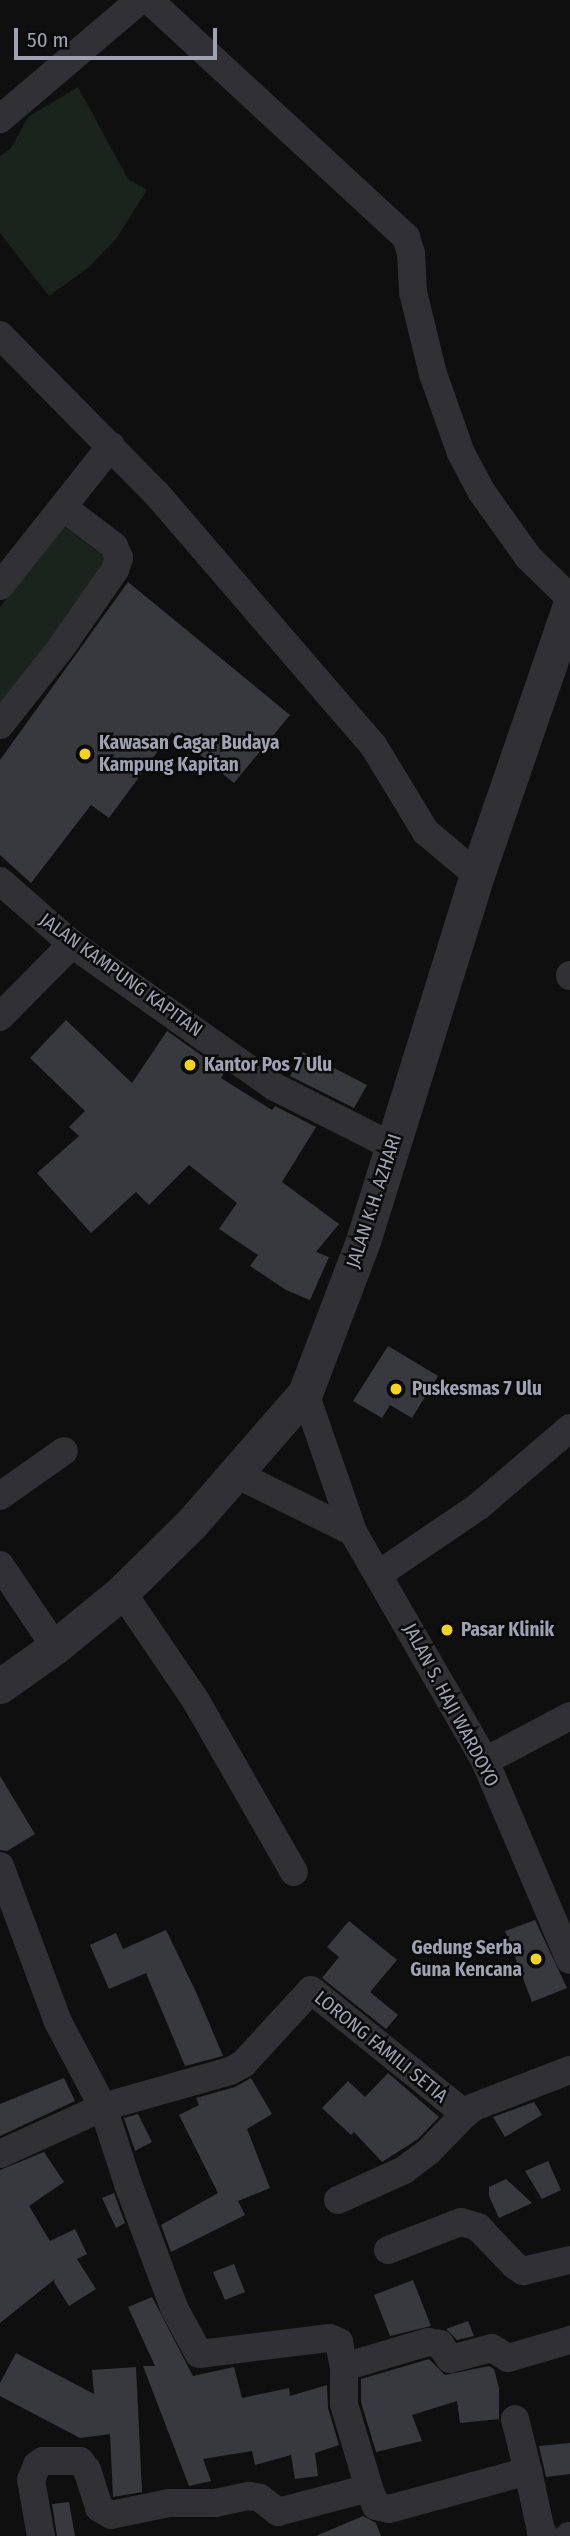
<!DOCTYPE html>
<style>
body{margin:0}
#map{position:relative;width:570px;height:2536px;overflow:hidden;background:#0f0f10;font-family:"Fira Sans Condensed",sans-serif}
div>[style]{position:absolute}
.green>*{inset:0;background:#1b231d}
.building>*{inset:0;background:#38393e}
.minor>*{height:28px;margin:-14px;padding:0 14px;transform-origin:14px;border-radius:14px;background:#303035}
.tertiary>*{height:35px;margin:-17.5px;padding:0 17.5px;transform-origin:17.5px;border-radius:17.5px;background:#303035}
.dots>*{width:19px;height:19px;translate:-50% -50%;box-sizing:border-box;border:4px solid #0a0a0b;border-radius:50%}
span{translate:-50% -50%;white-space:nowrap;text-align:center;line-height:1.15;-webkit-text-stroke:5px #0a0a0b;paint-order:stroke}
.poi-label{font-size:19px;color:#9fa2b2;font-weight:700}
.left{translate:0 -50%;text-align:left}
.right{translate:-100% -50%;text-align:right}
.street-label{font-size:19px;color:#9fa2b2}
.scale{position:absolute;left:14px;top:28px;width:203px;height:32px;box-sizing:border-box;border:4px solid #9fa2b2;border-top:0;padding-left:9px;font-size:21px;line-height:24px;white-space:nowrap;color:#9fa2b2;-webkit-text-stroke:5px #0a0a0b;paint-order:stroke}
</style>
<div id="map">
<div class="green">
<i style="clip-path:polygon(78px 87px,128px 179px,147px 190px,116px 239px,89px 267px,49px 296px,0 233px,0 156px,11px 148px,28px 117px)"></i>
<i style="clip-path:polygon(64px 526px,108px 560px,0 707px,0 607px)"></i>
</div>
<div class="building">
<i style="clip-path:polygon(128px 582px,290px 715px,234px 783px,172px 732px,109px 818px,91px 805px,31px 883px,0 855px,0 760px)"></i>
<i style="clip-path:polygon(66px 1020px,132px 1083px,167px 1031px,225px 1072px,221px 1078px,272px 1110px,275px 1106px,316px 1127px,282px 1182px,339px 1224px,316px 1252px,329px 1257px,310px 1300px,286px 1290px,250px 1266px,258px 1255px,219px 1229px,237px 1203px,189px 1165px,149px 1205px,136px 1192px,91px 1233px,37px 1173px,79px 1136px,69px 1127px,85px 1111px,30px 1058px)"></i>
<i style="clip-path:polygon(303px 1052px,367px 1085px,354px 1108px,290px 1076px)"></i>
<i style="clip-path:polygon(388px 1346px,438px 1376px,412px 1418px,390px 1405px,382px 1418px,353px 1401px)"></i>
<i style="clip-path:polygon(0 1776px,35px 1834px,7px 1851px,0 1850px)"></i>
<i style="clip-path:polygon(535px 1920px,567px 1988px,532px 2002px,505px 1931px)"></i>
<i style="clip-path:polygon(349px 1921px,397px 1960px,370px 1992px,398px 2015px,386px 2029px,322px 1978px,339px 1957px,327px 1947px)"></i>
<i style="clip-path:polygon(166px 1930px,196px 1992px,223px 2056px,185px 2066px,146px 1973px,109px 1989px,90px 1945px,116px 1933px,123px 1949px)"></i>
<i style="clip-path:polygon(388px 2073px,439px 2117px,418px 2139px,382px 2162px,354px 2132px,351px 2135px,322px 2108px,348px 2081px,365px 2097px)"></i>
<i style="clip-path:polygon(64px 2078px,75px 2101px,0 2136px,0 2104px)"></i>
<i style="clip-path:polygon(251px 2078px,272px 2114px,247px 2129px,270px 2188px,238px 2201px,245px 2215px,171px 2252px,161px 2225px,218px 2193px,179px 2115px,199px 2105px,196px 2098px,235px 2087px)"></i>
<i style="clip-path:polygon(534px 2102px,542px 2115px,505px 2137px,493px 2117px)"></i>
<i style="clip-path:polygon(138px 2114px,152px 2142px,135px 2151px,124px 2118px)"></i>
<i style="clip-path:polygon(44px 2152px,64px 2182px,29px 2206px,50px 2241px,75px 2229px,87px 2254px,77px 2259px,96px 2289px,69px 2306px,54px 2282px,55px 2279px,0 2323px,0 2170px)"></i>
<i style="clip-path:polygon(548px 2161px,561px 2190px,542px 2199px,525px 2171px)"></i>
<i style="clip-path:polygon(506px 2179px,532px 2203px,499px 2218px,489px 2196px,489px 2187px)"></i>
<i style="clip-path:polygon(114px 2193px,125px 2223px,116px 2228px,102px 2198px)"></i>
<i style="clip-path:polygon(234px 2264px,245px 2292px,225px 2300px,213px 2272px)"></i>
<i style="clip-path:polygon(413px 2280px,431px 2326px,390px 2336px,374px 2295px)"></i>
<i style="clip-path:polygon(152px 2297px,193px 2376px,234px 2367px,242px 2398px,289px 2388px,290px 2396px,327px 2385px,328px 2408px,339px 2445px,315px 2453px,318px 2476px,295px 2479px,291px 2455px,255px 2465px,252px 2451px,203px 2459px,211px 2481px,189px 2486px,143px 2366px,155px 2366px,128px 2307px)"></i>
<i style="clip-path:polygon(468px 2321px,474px 2336px,457px 2340px,446px 2329px)"></i>
<i style="clip-path:polygon(16px 2353px,94px 2394px,92px 2370px,136px 2367px,142px 2492px,113px 2497px,110px 2434px,80px 2438px,0 2396px,0 2383px)"></i>
<i style="clip-path:polygon(429px 2359px,445px 2375px,489px 2366px,494px 2369px,499px 2388px,499px 2419px,460px 2423px,457px 2401px,412px 2415px,422px 2441px,376px 2452px,361px 2402px,361px 2379px)"></i>
<i style="clip-path:polygon(570px 2443px,570px 2474px,546px 2477px,539px 2446px)"></i>
<i style="clip-path:polygon(69px 2502px,75px 2536px,57px 2536px,52px 2504px)"></i>
<i style="clip-path:polygon(363px 2516px,376px 2523px,381px 2536px,316px 2536px)"></i>
</div>
<div class="minor">
<i style="left:149px;top:0;width:350px;rotate:42.7deg"></i>
<i style="left:406px;top:237px;width:17px;rotate:73deg"></i>
<i style="left:411px;top:253px;width:39px;rotate:87deg"></i>
<i style="left:413px;top:292px;width:84px;rotate:76.3deg"></i>
<i style="left:433px;top:374px;width:84px;rotate:70.5deg"></i>
<i style="left:461px;top:453px;width:43px;rotate:62.2deg"></i>
<i style="left:481px;top:491px;width:81px;rotate:54.5deg"></i>
<i style="left:528px;top:557px;width:59px;rotate:44.3deg"></i>
<i style="left:0;top:119px;width:184px;rotate:-40.4deg"></i>
<i style="left:0;top:335px;width:222px;rotate:45.4deg"></i>
<i style="left:156px;top:493px;width:333px;rotate:49.3deg"></i>
<i style="left:373px;top:745px;width:102px;rotate:58.7deg"></i>
<i style="left:426px;top:832px;width:67px;rotate:40.1deg"></i>
<i style="left:0;top:586px;width:179px;rotate:-51.6deg"></i>
<i style="left:0;top:725px;width:97px;rotate:-51.7deg"></i>
<i style="left:60px;top:649px;width:96px;rotate:-55.2deg"></i>
<i style="left:115px;top:570px;width:13px;rotate:-72deg"></i>
<i style="left:119px;top:558px;width:13px;rotate:-113deg"></i>
<i style="left:114px;top:546px;width:63px;rotate:-142.8deg"></i>
<i style="left:0;top:881px;width:96px;rotate:41.2deg"></i>
<i style="left:72px;top:944px;width:248px;rotate:35.2deg"></i>
<i style="left:275px;top:1087px;width:131px;rotate:26.8deg"></i>
<i style="left:570px;top:976px;width:1px;rotate:-90deg"></i>
<i style="left:0;top:1017px;width:103px;rotate:-45.4deg"></i>
<i style="left:305px;top:1393px;width:147px;rotate:70.9deg"></i>
<i style="left:353px;top:1532px;width:264px;rotate:60deg"></i>
<i style="left:485px;top:1761px;width:216px;rotate:66.9deg"></i>
<i style="left:236px;top:1474px;width:131px;rotate:26.4deg"></i>
<i style="left:0;top:1496px;width:78px;rotate:-35.1deg"></i>
<i style="left:0;top:1565px;width:99px;rotate:56.1deg"></i>
<i style="left:379px;top:1574px;width:121px;rotate:-34.2deg"></i>
<i style="left:479px;top:1506px;width:120px;rotate:-40.6deg"></i>
<i style="left:122px;top:1592px;width:132px;rotate:55.8deg"></i>
<i style="left:196px;top:1701px;width:197px;rotate:60.2deg"></i>
<i style="left:485px;top:1761px;width:96px;rotate:-27.9deg"></i>
<i style="left:0;top:1866px;width:166px;rotate:69.6deg"></i>
<i style="left:58px;top:2022px;width:96px;rotate:62.1deg"></i>
<i style="left:103px;top:2107px;width:81px;rotate:72deg"></i>
<i style="left:128px;top:2184px;width:132px;rotate:69.6deg"></i>
<i style="left:174px;top:2308px;width:52px;rotate:61.5deg"></i>
<i style="left:199px;top:2354px;width:132px;rotate:-7deg"></i>
<i style="left:330px;top:2338px;width:10px;rotate:24deg"></i>
<i style="left:339px;top:2342px;width:25px;rotate:79deg"></i>
<i style="left:344px;top:2367px;width:88px;rotate:-16.6deg"></i>
<i style="left:428px;top:2342px;width:12px;rotate:9deg"></i>
<i style="left:440px;top:2344px;width:18px;rotate:56deg"></i>
<i style="left:450px;top:2359px;width:43px;rotate:-14.7deg"></i>
<i style="left:492px;top:2348px;width:19px;rotate:32deg"></i>
<i style="left:508px;top:2358px;width:65px;rotate:-16.2deg"></i>
<i style="left:0;top:2154px;width:113px;rotate:-24.5deg"></i>
<i style="left:103px;top:2107px;width:132px;rotate:-15.8deg"></i>
<i style="left:230px;top:2071px;width:15px;rotate:-28deg"></i>
<i style="left:243px;top:2064px;width:100px;rotate:-47.4deg"></i>
<i style="left:311px;top:1990px;width:198px;rotate:38.8deg"></i>
<i style="left:465px;top:2114px;width:11px;rotate:-38deg"></i>
<i style="left:474px;top:2107px;width:103px;rotate:-21.1deg"></i>
<i style="left:338px;top:2200px;width:72px;rotate:-24.4deg"></i>
<i style="left:404px;top:2170px;width:31px;rotate:-37deg"></i>
<i style="left:429px;top:2151px;width:52px;rotate:-45.8deg"></i>
<i style="left:388px;top:2250px;width:78px;rotate:-21deg"></i>
<i style="left:461px;top:2222px;width:18px;rotate:16deg"></i>
<i style="left:478px;top:2227px;width:52px;rotate:46.5deg"></i>
<i style="left:514px;top:2265px;width:11px;rotate:34deg"></i>
<i style="left:523px;top:2271px;width:48px;rotate:-13.2deg"></i>
<i style="left:515px;top:2419px;width:54px;rotate:76deg"></i>
<i style="left:369px;top:2488px;width:19px;rotate:69deg"></i>
<i style="left:376px;top:2506px;width:13px;rotate:13deg"></i>
<i style="left:389px;top:2509px;width:144px;rotate:-15.3deg"></i>
<i style="left:528px;top:2471px;width:61px;rotate:77.8deg"></i>
<i style="left:541px;top:2531px;width:6px;rotate:51deg"></i>
<i style="left:41px;top:2536px;width:57px;rotate:-100.1deg"></i>
<i style="left:31px;top:2480px;width:16px;rotate:-68deg"></i>
<i style="left:37px;top:2465px;width:7px;rotate:-34deg"></i>
<i style="left:43px;top:2461px;width:37px"></i>
<i style="left:80px;top:2461px;width:11px;rotate:52deg"></i>
<i style="left:87px;top:2470px;width:40px;rotate:72deg"></i>
<i style="left:99px;top:2508px;width:14px;rotate:30deg"></i>
<i style="left:111px;top:2515px;width:59px;rotate:-11.7deg"></i>
<i style="left:169px;top:2503px;width:46px"></i>
<i style="left:215px;top:2503px;width:35px;rotate:-12deg"></i>
<i style="left:249px;top:2496px;width:11px;rotate:10deg"></i>
<i style="left:260px;top:2498px;width:23px;rotate:38deg"></i>
<i style="left:278px;top:2512px;width:94px;rotate:-14.8deg"></i>
<i style="left:369px;top:2488px;width:88px;rotate:-106.6deg"></i>
<i style="left:344px;top:2404px;width:37px;rotate:-90deg"></i>
<i style="left:569px;top:2536px;width:1px"></i>
</div>
<div class="tertiary">
<i style="left:0;top:1686px;width:67px;rotate:-35.3deg"></i>
<i style="left:55px;top:1647px;width:87px;rotate:-39.4deg"></i>
<i style="left:122px;top:1592px;width:98px;rotate:-44.6deg"></i>
<i style="left:192px;top:1523px;width:172px;rotate:-49deg"></i>
<i style="left:305px;top:1393px;width:163px;rotate:-69.1deg"></i>
<i style="left:363px;top:1241px;width:383px;rotate:-72.7deg"></i>
<i style="left:477px;top:875px;width:286px;rotate:-71deg"></i>
</div>
<div class="dots">
<i style="left:85px;top:754px;background:#f6d221"></i>
<i style="left:190px;top:1065px;background:#f6d221"></i>
<i style="left:396px;top:1389px;background:#f6d221"></i>
<i style="left:447px;top:1630px;background:#f6d221"></i>
<i style="left:536px;top:1959px;background:#f6d221"></i>
</div>
<div class="poi-label">
<span class="left" style="left:99px;top:754px">Kawasan Cagar Budaya<br>Kampung Kapitan</span>
<span class="left" style="left:204px;top:1065px">Kantor Pos 7 Ulu</span>
<span class="left" style="left:412px;top:1389px">Puskesmas 7 Ulu</span>
<span class="left" style="left:461px;top:1630px">Pasar Klinik</span>
<span class="right" style="left:522px;top:1959px">Gedung Serba<br>Guna Kencana</span>
</div>
<div class="street-label">
<span style="left:121px;top:975px;rotate:36deg">JALAN KAMPUNG KAPITAN</span>
<span style="left:374px;top:1201px;rotate:-72deg">JALAN K.H. AZHARI</span>
<span style="left:451px;top:1705px;rotate:62deg">JALAN S. HAJI WARDOYO</span>
<span style="left:381px;top:2047px;rotate:39deg">LORONG FAMILI SETIA</span>
</div>
<div class="scale">50 m</div>
</div>
